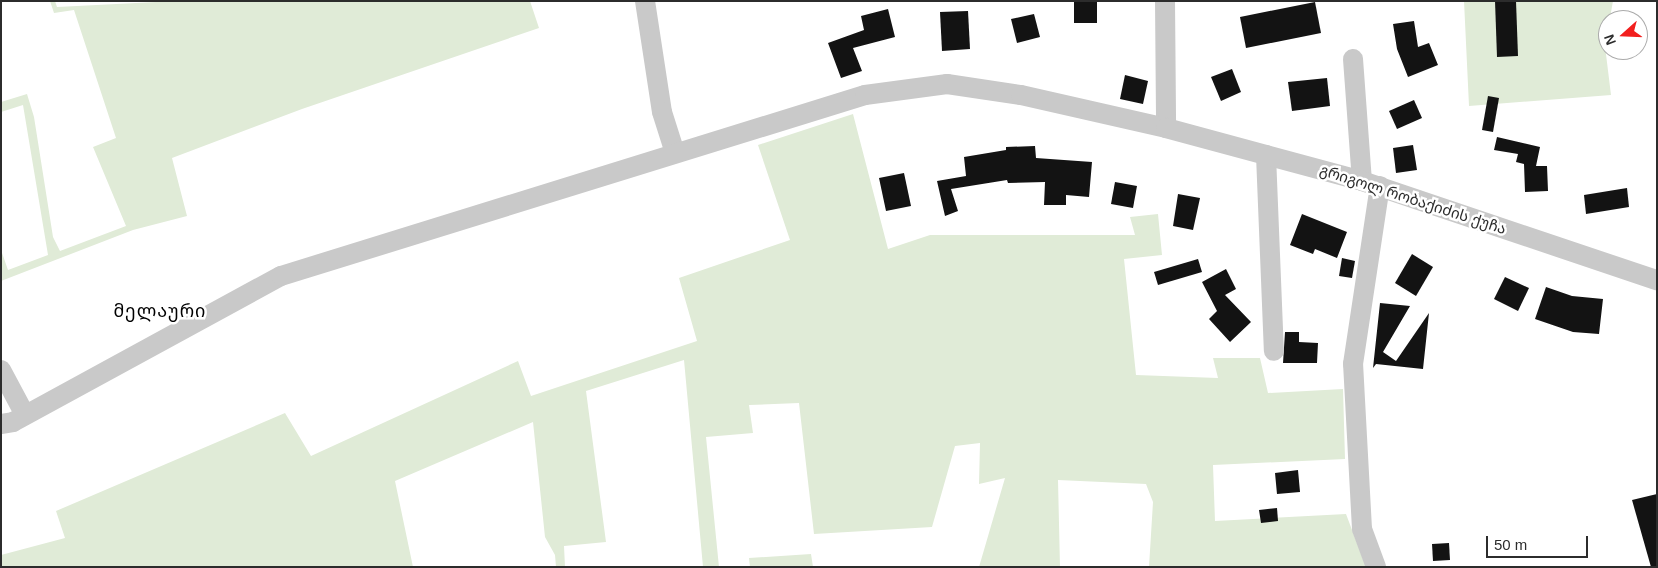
<!DOCTYPE html>
<meta charset="utf-8">
<style>
body{margin:0}
#map{position:relative;width:1658px;height:568px;overflow:hidden;background:#fff;font-family:Helvetica,"Noto Sans Georgian",sans-serif}
div>[style]{position:absolute}
.green>*{inset:0;background:#e0ebd7}
.building>*{inset:0;background:#131313}
.minor>*{height:20px;margin:-10px;padding:0 10px;transform-origin:10px;border-radius:10px;background:#c9c9c9}
span{translate:-50% -50%;white-space:nowrap;text-align:center;line-height:1.15;-webkit-text-stroke:5px #fff;paint-order:stroke}
.street-label{font-size:15px;color:#2c2c2c}
.quarter-label{font-size:18px;color:#000;letter-spacing:1px}
.frame{position:absolute;inset:0;border:2px solid #2c2c2c;pointer-events:none}
.north{position:absolute;left:1598px;top:10px;width:50px;height:50px;box-sizing:border-box;background:#fff;border:1px solid #ababab;border-radius:50%;rotate:250deg;font-size:14px;font-weight:700;line-height:20px;text-align:center;color:#2c2c2c}
.north::after{content:'';display:block;margin:auto;width:18px;height:22px;background:#f21f1e;clip-path:polygon(50% 0,100% 100%,50% 72%,0 100%)}
.scale{position:absolute;left:1486px;top:536px;width:102px;height:22px;box-sizing:border-box;border:2px solid #2c2c2c;border-top:0;padding-left:6px;font-size:15px;line-height:18px;white-space:nowrap;color:#2c2c2c;-webkit-text-stroke:4px #fff;paint-order:stroke}
</style>
<div id="map">
<div class="green">
<i style="clip-path:polygon(50px 1px,55px 1px,57px 7px,176px 1px,530px 1px,539px 28px,302px 109px,172px 158px,187px 216px,133px 230px,1px 281px,1px 250px,8px 270px,48px 255px,23px 105px,1px 112px,1px 102px,27px 94px,34px 117px,53px 237px,60px 251px,126px 226px,93px 147px,116px 138px,74px 10px,54px 13px)"></i>
<i style="clip-path:polygon(1464px 1px,1613px 1px,1605px 46px,1611px 95px,1469px 106px)"></i>
<i style="clip-path:polygon(853px 114px,888px 249px,930px 235px,1135px 235px,1130px 217px,1158px 214px,1162px 255px,1124px 259px,1136px 375px,1218px 378px,1213px 358px,1260px 358px,1268px 393px,1343px 389px,1345px 459px,1213px 465px,1215px 521px,1346px 514px,1366px 567px,1149px 567px,1153px 502px,1146px 484px,1058px 480px,1060px 567px,979px 567px,1005px 478px,979px 484px,980px 443px,955px 446px,932px 527px,814px 534px,799px 403px,749px 405px,753px 433px,706px 437px,719px 567px,703px 567px,684px 360px,586px 391px,606px 542px,564px 546px,565px 567px,556px 567px,555px 555px,545px 537px,533px 422px,395px 481px,413px 567px,1px 567px,1px 555px,65px 538px,56px 511px,285px 413px,311px 456px,518px 361px,531px 396px,697px 341px,679px 278px,790px 240px,758px 145px)"></i>
<i style="clip-path:polygon(811px 554px,813px 567px,750px 567px,749px 558px)"></i>
</div>
<div class="building">
<i style="clip-path:polygon(1074px 1px,1097px 1px,1097px 23px,1074px 23px)"></i>
<i style="clip-path:polygon(1495px 1px,1516px 1px,1518px 56px,1497px 57px)"></i>
<i style="clip-path:polygon(1315px 2px,1321px 33px,1246px 48px,1240px 17px)"></i>
<i style="clip-path:polygon(888px 9px,895px 37px,853px 48px,862px 71px,841px 78px,828px 43px,864px 30px,861px 16px)"></i>
<i style="clip-path:polygon(968px 11px,970px 49px,942px 51px,940px 12px)"></i>
<i style="clip-path:polygon(1034px 14px,1040px 37px,1017px 43px,1011px 19px)"></i>
<i style="clip-path:polygon(1414px 21px,1418px 47px,1429px 43px,1438px 65px,1408px 77px,1397px 49px,1393px 24px)"></i>
<i style="clip-path:polygon(1232px 69px,1241px 92px,1221px 101px,1211px 77px)"></i>
<i style="clip-path:polygon(1125px 75px,1148px 81px,1143px 104px,1120px 99px)"></i>
<i style="clip-path:polygon(1327px 78px,1330px 106px,1292px 111px,1288px 82px)"></i>
<i style="clip-path:polygon(1488px 96px,1499px 98px,1493px 132px,1482px 130px)"></i>
<i style="clip-path:polygon(1414px 100px,1422px 118px,1397px 129px,1389px 111px)"></i>
<i style="clip-path:polygon(1497px 137px,1540px 147px,1536px 166px,1547px 166px,1548px 191px,1525px 192px,1524px 164px,1516px 162px,1518px 154px,1494px 150px)"></i>
<i style="clip-path:polygon(1413px 145px,1417px 170px,1396px 173px,1393px 148px)"></i>
<i style="clip-path:polygon(1035px 146px,1036px 158px,1092px 162px,1089px 197px,1066px 195px,1066px 205px,1044px 205px,1045px 182px,1008px 183px,1007px 180px,951px 189px,958px 211px,945px 216px,937px 181px,966px 176px,964px 157px,1006px 150px,1006px 147px)"></i>
<i style="clip-path:polygon(904px 173px,911px 206px,886px 211px,879px 178px)"></i>
<i style="clip-path:polygon(1115px 182px,1137px 186px,1133px 208px,1111px 204px)"></i>
<i style="clip-path:polygon(1627px 188px,1629px 207px,1586px 214px,1584px 195px)"></i>
<i style="clip-path:polygon(1178px 194px,1200px 198px,1193px 230px,1173px 226px)"></i>
<i style="clip-path:polygon(1302px 214px,1347px 232px,1337px 258px,1315px 249px,1313px 254px,1290px 245px)"></i>
<i style="clip-path:polygon(1412px 254px,1433px 267px,1416px 296px,1395px 283px)"></i>
<i style="clip-path:polygon(1342px 258px,1355px 261px,1352px 278px,1339px 276px)"></i>
<i style="clip-path:polygon(1198px 259px,1202px 272px,1158px 285px,1154px 272px)"></i>
<i style="clip-path:polygon(1226px 269px,1236px 289px,1225px 295px,1251px 322px,1230px 342px,1209px 319px,1217px 311px,1202px 282px)"></i>
<i style="clip-path:polygon(1505px 277px,1529px 288px,1518px 311px,1494px 299px)"></i>
<i style="clip-path:polygon(1546px 287px,1572px 296px,1603px 299px,1599px 334px,1573px 332px,1535px 319px)"></i>
<i style="clip-path:polygon(1380px 303px,1410px 306px,1383px 352px,1396px 361px,1429px 313px,1423px 369px,1376px 364px,1373px 368px)"></i>
<i style="clip-path:polygon(1285px 332px,1299px 332px,1299px 342px,1318px 343px,1317px 363px,1283px 363px)"></i>
<i style="clip-path:polygon(1298px 470px,1300px 492px,1277px 494px,1275px 473px)"></i>
<i style="clip-path:polygon(1657px 494px,1657px 567px,1651px 567px,1632px 500px)"></i>
<i style="clip-path:polygon(1277px 508px,1278px 521px,1261px 523px,1259px 510px)"></i>
<i style="clip-path:polygon(1449px 543px,1450px 560px,1433px 561px,1432px 544px)"></i>
</div>
<div class="minor">
<i style="left:645px;top:1px;width:112px;rotate:81.3deg"></i>
<i style="left:662px;top:112px;width:43px;rotate:72.4deg"></i>
<i style="left:1165px;top:1px;width:127px;rotate:89.5deg"></i>
<i style="left:1353px;top:59px;width:122px;rotate:85.8deg"></i>
<i style="left:1266px;top:155px;width:196px;rotate:87.7deg"></i>
<i style="left:1px;top:370px;width:51px;rotate:61.9deg"></i>
<i style="left:1px;top:424px;width:12px;rotate:-9deg"></i>
<i style="left:13px;top:422px;width:305px;rotate:-28.6deg"></i>
<i style="left:281px;top:276px;width:611px;rotate:-17.22deg"></i>
<i style="left:865px;top:95px;width:83px;rotate:-7.6deg"></i>
<i style="left:947px;top:84px;width:75px;rotate:8.5deg"></i>
<i style="left:1021px;top:95px;width:149px;rotate:12.8deg"></i>
<i style="left:1166px;top:128px;width:203px;rotate:15.1deg"></i>
<i style="left:1362px;top:181px;width:311px;rotate:18.6deg"></i>
<i style="left:1376px;top:567px;width:40px;rotate:-110.2deg"></i>
<i style="left:1362px;top:529px;width:165px;rotate:-93.1deg"></i>
<i style="left:1353px;top:364px;width:180px;rotate:-81.4deg"></i>
</div>
<div class="street-label">
<span style="left:1413px;top:199px;rotate:18deg">გრიგოლ რობაქიძის ქუჩა</span>
</div>
<div class="quarter-label">
<span style="left:160px;top:311px">მელაური</span>
</div>
<div class="frame"></div>
<div class="north">N</div>
<div class="scale">50 m</div>
</div>
